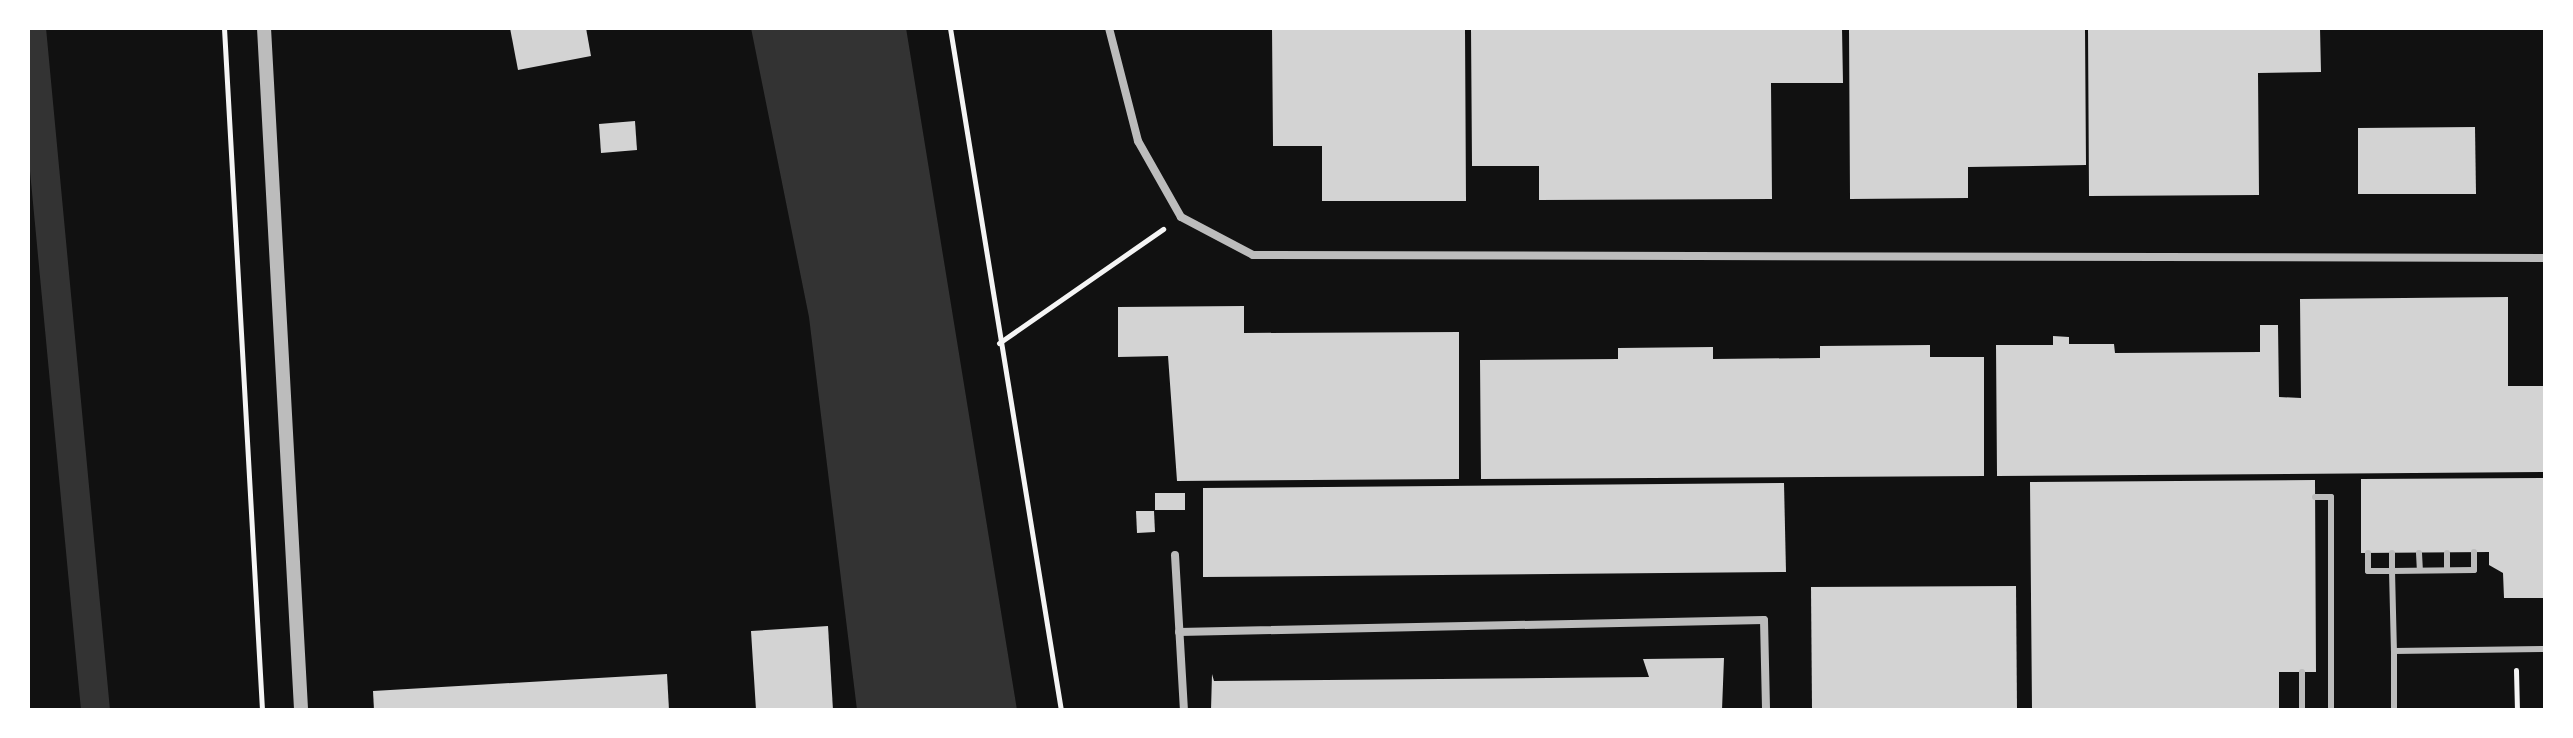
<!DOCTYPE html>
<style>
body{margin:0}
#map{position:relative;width:2573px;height:738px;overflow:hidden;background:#111;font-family:"Asap Condensed",sans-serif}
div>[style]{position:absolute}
.water>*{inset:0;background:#333}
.building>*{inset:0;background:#d3d3d3}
.path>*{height:5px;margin:-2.5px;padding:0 2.5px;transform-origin:2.5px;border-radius:2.5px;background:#f5f5f5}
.service>*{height:6px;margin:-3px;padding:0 3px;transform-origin:3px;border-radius:3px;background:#bcbcbc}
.minor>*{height:8px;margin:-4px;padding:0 4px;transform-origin:4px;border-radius:4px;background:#bcbcbc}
.tertiary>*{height:14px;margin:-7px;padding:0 7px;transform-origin:7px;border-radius:7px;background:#bcbcbc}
span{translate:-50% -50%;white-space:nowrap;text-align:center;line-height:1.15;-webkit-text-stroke:7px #fff;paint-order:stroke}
.frame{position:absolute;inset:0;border:30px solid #fff;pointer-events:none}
</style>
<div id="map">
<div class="water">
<i style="clip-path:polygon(28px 28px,46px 28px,110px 710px,81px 710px,28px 150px)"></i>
<i style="clip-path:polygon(751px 28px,906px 28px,1017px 710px,857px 710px,809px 317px)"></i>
</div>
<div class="building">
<i style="clip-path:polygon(510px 28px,586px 28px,591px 56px,518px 70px)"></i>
<i style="clip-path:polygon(1272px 28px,1465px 28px,1466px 201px,1322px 201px,1322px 146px,1273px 146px)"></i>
<i style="clip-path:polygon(1471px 28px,1842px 28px,1843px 83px,1771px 83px,1772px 199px,1539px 200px,1539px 166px,1472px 166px)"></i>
<i style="clip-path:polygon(1849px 28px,2085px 28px,2086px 165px,1968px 167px,1968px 198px,1850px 199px)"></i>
<i style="clip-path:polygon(2088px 28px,2320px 28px,2321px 72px,2258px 73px,2259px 195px,2089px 196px)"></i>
<i style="clip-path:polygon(635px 121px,637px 150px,601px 153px,599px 124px)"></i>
<i style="clip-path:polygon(2475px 127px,2476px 194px,2358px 194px,2358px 128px)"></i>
<i style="clip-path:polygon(2508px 297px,2508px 386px,2545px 386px,2545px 472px,1997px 476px,1996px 345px,2053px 345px,2053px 336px,2069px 337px,2069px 344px,2114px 344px,2115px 353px,2260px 352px,2260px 325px,2278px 325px,2279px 397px,2301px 398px,2300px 299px)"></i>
<i style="clip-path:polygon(1244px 306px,1244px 333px,1459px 332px,1459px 479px,1177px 481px,1168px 356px,1118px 357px,1118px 307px)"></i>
<i style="clip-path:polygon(1930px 345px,1930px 357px,1984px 357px,1984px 476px,1481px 479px,1480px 360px,1618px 359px,1618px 348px,1713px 347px,1713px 359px,1820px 358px,1820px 346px)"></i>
<i style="clip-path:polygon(2545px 478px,2545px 598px,2504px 598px,2503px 573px,2489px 565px,2489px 552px,2361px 553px,2361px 479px)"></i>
<i style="clip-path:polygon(2315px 480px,2316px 672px,2279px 672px,2279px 710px,2032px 710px,2030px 482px)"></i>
<i style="clip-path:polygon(1784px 483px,1786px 572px,1203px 577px,1203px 488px)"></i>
<i style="clip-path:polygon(1155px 493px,1185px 493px,1185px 510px,1155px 510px)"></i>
<i style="clip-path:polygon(1136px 511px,1154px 511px,1155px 532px,1137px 533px)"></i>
<i style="clip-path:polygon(2016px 586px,2017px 710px,1812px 710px,1811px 587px)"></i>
<i style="clip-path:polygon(828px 626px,833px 710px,756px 710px,751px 631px)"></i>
<i style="clip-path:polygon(1724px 658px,1722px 710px,1211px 710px,1212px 674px,1214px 681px,1649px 677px,1643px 659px)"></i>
<i style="clip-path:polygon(667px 674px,669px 710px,374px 710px,373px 691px)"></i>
</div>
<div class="path">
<i style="left:224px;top:28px;width:683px;rotate:86.81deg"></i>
<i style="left:950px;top:28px;width:691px;rotate:80.76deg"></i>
<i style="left:999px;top:343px;width:200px;rotate:-34.8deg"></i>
<i style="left:2516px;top:670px;width:40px;rotate:88.6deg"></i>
</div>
<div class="service">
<i style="left:2315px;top:497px;width:16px"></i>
<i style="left:2331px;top:497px;width:213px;rotate:90deg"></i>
<i style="left:2474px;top:552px;width:18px;rotate:90deg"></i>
<i style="left:2474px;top:570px;width:82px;rotate:179.3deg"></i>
<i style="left:2392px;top:571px;width:80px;rotate:88.6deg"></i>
<i style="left:2394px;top:651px;width:151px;rotate:-0.8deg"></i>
<i style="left:2368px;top:553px;width:18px;rotate:90deg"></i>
<i style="left:2368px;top:571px;width:24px"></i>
<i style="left:2392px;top:571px;width:18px;rotate:-90deg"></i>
<i style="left:2419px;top:553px;width:17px;rotate:87deg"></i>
<i style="left:2447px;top:570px;width:17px;rotate:-90deg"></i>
<i style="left:2394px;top:651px;width:59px;rotate:90deg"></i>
<i style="left:2302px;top:710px;width:38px;rotate:-90deg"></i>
</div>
<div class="minor">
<i style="left:1109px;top:28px;width:117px;rotate:75.6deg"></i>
<i style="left:1138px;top:141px;width:87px;rotate:60.5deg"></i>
<i style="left:1181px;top:217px;width:81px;rotate:27.8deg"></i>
<i style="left:1253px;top:255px;width:1292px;rotate:0.13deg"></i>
<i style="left:1175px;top:555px;width:155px;rotate:86.7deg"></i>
<i style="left:1179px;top:632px;width:585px;rotate:-1.18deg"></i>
<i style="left:1764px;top:620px;width:90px;rotate:88.7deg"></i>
</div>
<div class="tertiary">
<i style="left:264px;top:28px;width:683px;rotate:86.89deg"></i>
</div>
<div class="frame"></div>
</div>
